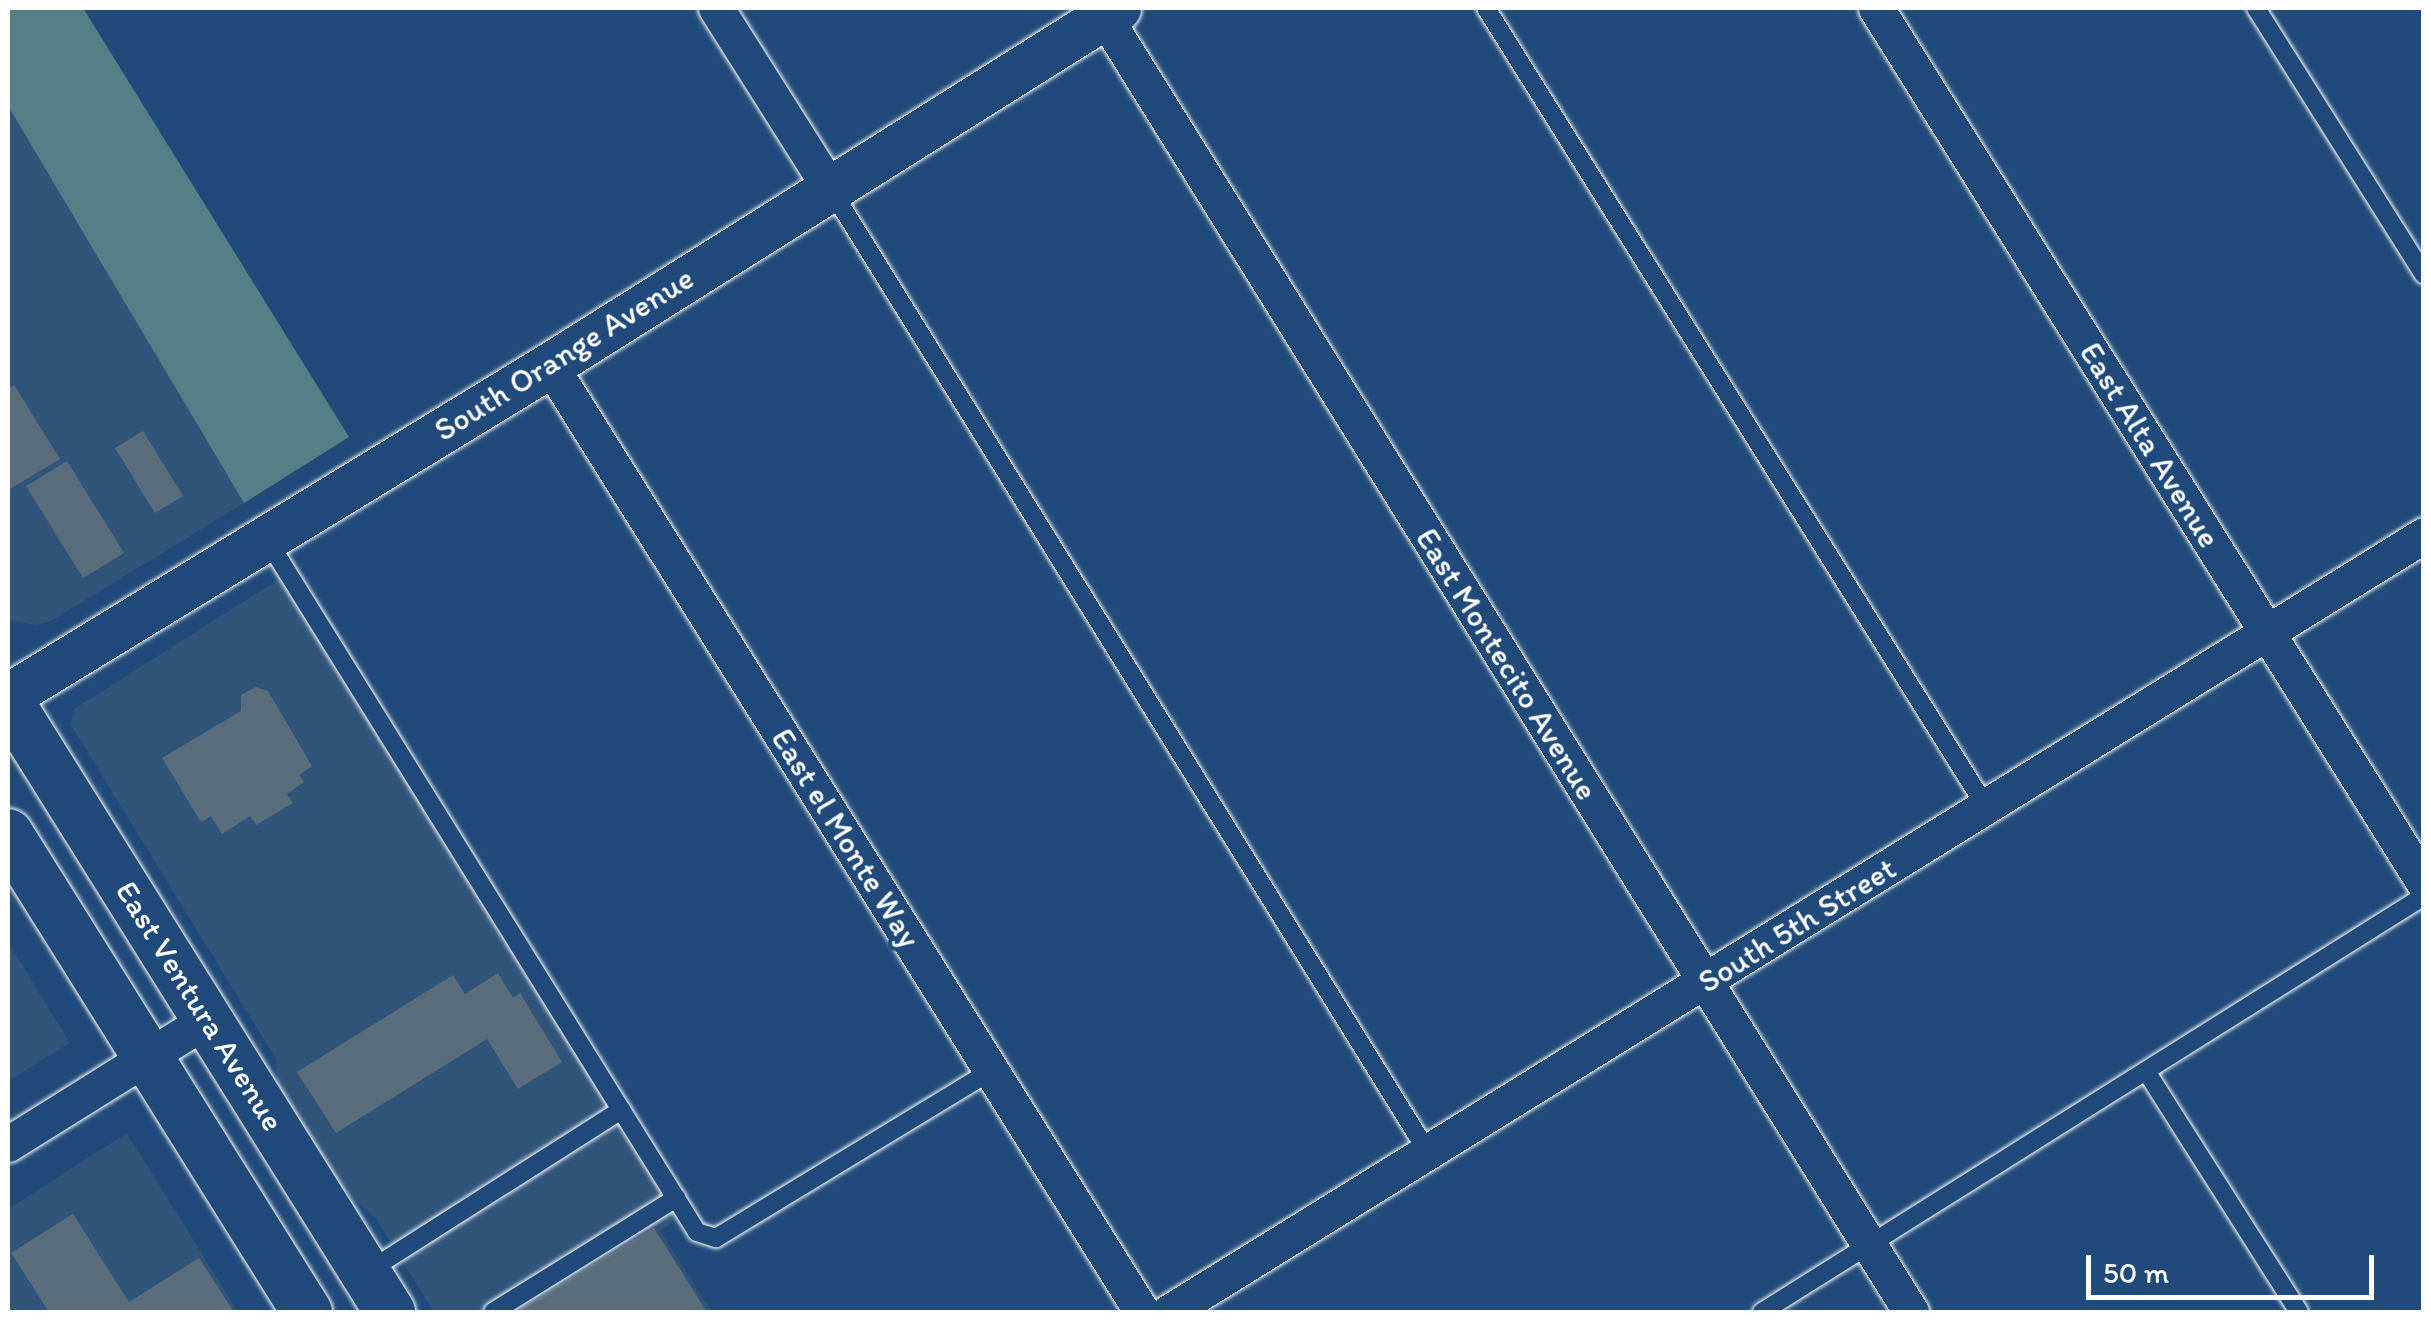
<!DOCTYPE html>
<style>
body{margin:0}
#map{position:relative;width:2431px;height:1320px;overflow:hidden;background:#1f4a7a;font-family:Itim,sans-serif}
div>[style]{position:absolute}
.built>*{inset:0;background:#31547b}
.green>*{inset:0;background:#557f87}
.building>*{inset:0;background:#5a6d7c}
.roads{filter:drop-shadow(0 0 2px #fff) drop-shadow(0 0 2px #fff)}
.service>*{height:18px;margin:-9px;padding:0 9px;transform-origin:9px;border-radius:9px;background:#1f4a7a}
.minor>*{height:35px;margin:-17.5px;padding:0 17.5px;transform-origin:17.5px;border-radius:17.5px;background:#1f4a7a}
.tertiary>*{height:45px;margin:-22.5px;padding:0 22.5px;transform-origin:22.5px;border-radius:22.5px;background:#1f4a7a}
.secondary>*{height:50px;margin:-25px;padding:0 25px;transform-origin:25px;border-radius:25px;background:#1f4a7a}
span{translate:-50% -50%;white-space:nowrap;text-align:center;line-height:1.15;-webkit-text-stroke:8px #1f4a7a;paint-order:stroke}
.street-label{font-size:32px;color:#fff}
.frame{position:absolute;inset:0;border:10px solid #fff;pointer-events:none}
.scale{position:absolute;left:2086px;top:1255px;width:288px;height:45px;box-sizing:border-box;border:5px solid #fff;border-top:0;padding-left:12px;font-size:30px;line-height:35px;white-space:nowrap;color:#fff;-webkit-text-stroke:8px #1f4a7a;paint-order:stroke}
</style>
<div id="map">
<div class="built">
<i style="clip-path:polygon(8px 106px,244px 503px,53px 620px,37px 625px,8px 620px)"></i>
<i style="clip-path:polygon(281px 578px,679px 1218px,660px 1231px,712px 1312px,434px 1312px,376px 1219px,335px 1183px,277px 1085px,276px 1059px,71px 725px,74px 709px)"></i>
<i style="clip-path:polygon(8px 942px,70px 1043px,8px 1081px)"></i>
<i style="clip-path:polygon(127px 1133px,238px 1312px,8px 1312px,8px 1209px)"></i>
</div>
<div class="green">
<i style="clip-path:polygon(8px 8px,83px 8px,349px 437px,244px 503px,8px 106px)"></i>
</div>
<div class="building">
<i style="clip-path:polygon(14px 385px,60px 459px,8px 490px,8px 389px)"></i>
<i style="clip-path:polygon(143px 431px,183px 496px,155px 513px,115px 448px)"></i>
<i style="clip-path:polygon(67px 461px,124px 553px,83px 578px,26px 486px)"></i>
<i style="clip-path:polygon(256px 687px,268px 691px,312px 766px,299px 775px,304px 782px,287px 794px,293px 803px,256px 825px,250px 816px,222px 834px,211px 816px,201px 822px,162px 758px,241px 711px,241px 695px)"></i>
<i style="clip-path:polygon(498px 973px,513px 998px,520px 993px,562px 1062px,518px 1089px,487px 1039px,336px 1133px,297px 1072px,453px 975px,465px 994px)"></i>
<i style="clip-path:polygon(73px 1214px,129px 1302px,199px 1258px,234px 1312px,49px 1312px,11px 1253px)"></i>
<i style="clip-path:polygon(654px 1228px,707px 1312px,515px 1312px)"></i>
</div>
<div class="roads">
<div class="service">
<i style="left:1486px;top:8px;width:943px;rotate:57.96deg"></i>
<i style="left:2256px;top:8px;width:315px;rotate:57.8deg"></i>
<i style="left:830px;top:188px;width:1133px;rotate:58.2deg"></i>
<i style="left:266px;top:538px;width:817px;rotate:58.16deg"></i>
<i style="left:697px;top:1232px;width:20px;rotate:18deg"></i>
<i style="left:716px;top:1238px;width:322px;rotate:-31.3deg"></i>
<i style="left:2146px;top:1071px;width:285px;rotate:57.6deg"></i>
<i style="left:370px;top:1270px;width:298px;rotate:-32.5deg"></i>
<i style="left:493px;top:1312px;width:216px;rotate:-31.9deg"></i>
<i style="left:1762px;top:1312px;width:782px;rotate:-32.15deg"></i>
</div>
<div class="minor">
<i style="left:716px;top:8px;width:213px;rotate:57.7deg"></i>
<i style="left:1876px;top:8px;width:1032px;rotate:57.94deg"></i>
<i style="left:1104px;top:16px;width:1527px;rotate:58.09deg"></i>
<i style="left:550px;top:365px;width:1117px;rotate:57.99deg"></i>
<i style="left:8px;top:1144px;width:236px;rotate:-32deg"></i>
<i style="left:1169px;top:1312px;width:1476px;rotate:-31.76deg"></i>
</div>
<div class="tertiary">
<i style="left:8px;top:696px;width:635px;rotate:-31.41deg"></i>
<i style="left:550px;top:365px;width:671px;rotate:-32.15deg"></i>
</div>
<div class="secondary">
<i style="left:8px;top:701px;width:721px;rotate:57.99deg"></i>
<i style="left:8px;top:834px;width:564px;rotate:57.97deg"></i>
</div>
</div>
<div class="street-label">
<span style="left:564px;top:354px;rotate:-32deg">South Orange Avenue</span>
<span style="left:2150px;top:445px;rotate:58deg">East Alta Avenue</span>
<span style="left:1507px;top:664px;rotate:58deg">East Montecito Avenue</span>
<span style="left:846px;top:838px;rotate:58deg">East el Monte Way</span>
<span style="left:1797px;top:925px;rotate:-32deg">South 5th Street</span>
<span style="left:200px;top:1006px;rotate:58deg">East Ventura Avenue</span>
</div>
<div class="frame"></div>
<div class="scale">50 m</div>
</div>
